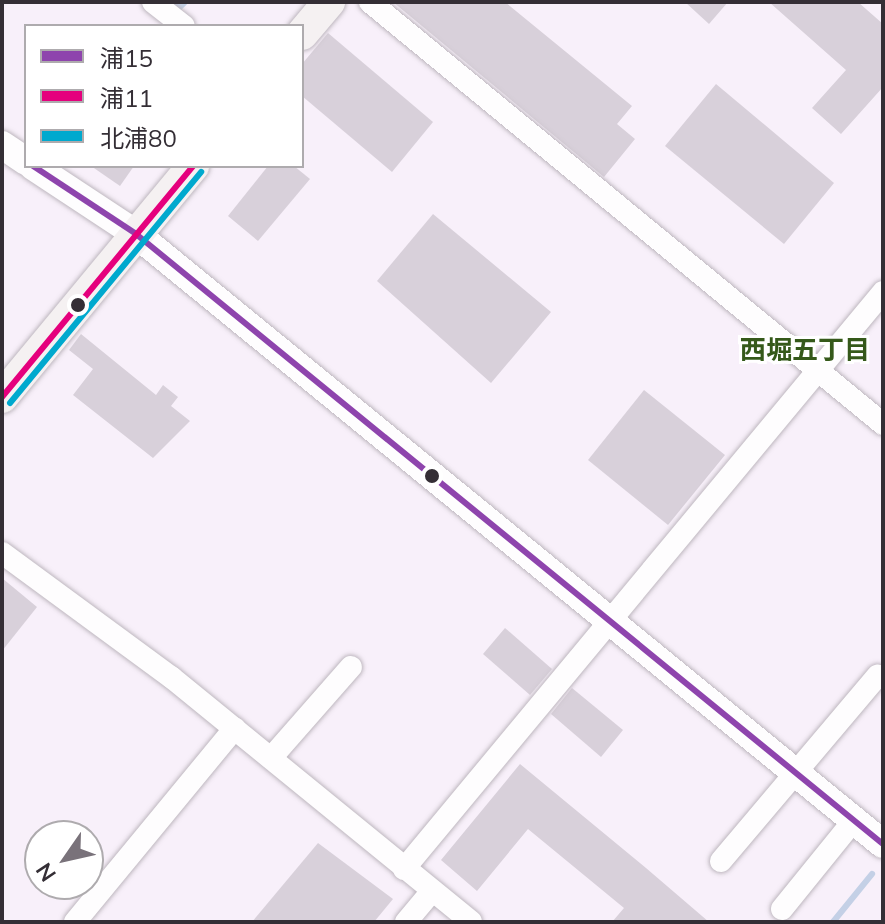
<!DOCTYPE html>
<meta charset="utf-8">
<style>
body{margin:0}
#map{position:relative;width:885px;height:924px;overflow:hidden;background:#f8f0fa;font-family:Mulish,"Noto Sans JP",sans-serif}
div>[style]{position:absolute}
.stream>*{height:6px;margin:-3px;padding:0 3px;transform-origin:3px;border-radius:3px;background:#c4d0e6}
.building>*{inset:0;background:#d8d0da}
.roads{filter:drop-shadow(0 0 2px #beb7bf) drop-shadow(0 0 2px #beb7bf)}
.minor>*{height:22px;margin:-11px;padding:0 11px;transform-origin:11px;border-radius:11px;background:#fefdfe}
.tertiary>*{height:28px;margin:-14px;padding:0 14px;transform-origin:14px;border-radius:14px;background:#fefdfe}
.secondary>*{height:32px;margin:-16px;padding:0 16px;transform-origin:16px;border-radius:16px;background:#f5f1f2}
.bus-1>*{height:6px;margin:-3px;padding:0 3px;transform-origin:3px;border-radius:3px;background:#8e44ad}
.bus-2>*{height:6px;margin:-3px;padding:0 3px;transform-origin:3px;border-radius:3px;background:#e5007d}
.bus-3>*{height:6px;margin:-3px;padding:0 3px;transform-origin:3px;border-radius:3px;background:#00a9ce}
.dots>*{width:22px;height:22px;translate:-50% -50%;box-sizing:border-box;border:4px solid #fff;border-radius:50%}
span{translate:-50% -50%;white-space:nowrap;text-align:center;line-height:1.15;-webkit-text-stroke:6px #fff;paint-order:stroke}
.neighbourhood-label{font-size:26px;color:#35591a;font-weight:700}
.frame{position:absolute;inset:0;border:4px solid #342e35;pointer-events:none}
.legend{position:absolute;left:24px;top:24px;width:280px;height:144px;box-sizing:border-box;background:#fff;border:2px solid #aeabae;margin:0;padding:10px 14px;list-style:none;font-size:24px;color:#342e35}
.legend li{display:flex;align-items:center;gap:16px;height:40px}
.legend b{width:40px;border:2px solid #aeabae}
.north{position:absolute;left:24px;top:820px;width:80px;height:80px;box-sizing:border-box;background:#fff;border:2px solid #aeabae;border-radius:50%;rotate:236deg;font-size:22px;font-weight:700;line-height:32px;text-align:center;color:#342e35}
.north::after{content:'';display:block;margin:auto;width:28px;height:36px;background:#79727a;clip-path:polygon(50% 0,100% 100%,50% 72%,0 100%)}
</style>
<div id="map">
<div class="stream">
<i style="left:171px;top:2px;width:10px;rotate:37deg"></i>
<i style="left:179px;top:8px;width:8px;rotate:-45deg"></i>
<i style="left:833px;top:922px;width:62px;rotate:-50.9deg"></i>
</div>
<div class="building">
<i style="clip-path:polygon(393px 2px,505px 2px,632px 106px,617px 124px,635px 139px,604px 177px)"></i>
<i style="clip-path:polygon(685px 2px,728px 2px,709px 24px)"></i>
<i style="clip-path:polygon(769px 2px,858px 2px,883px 24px,883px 87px,841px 134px,812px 108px,846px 70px)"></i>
<i style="clip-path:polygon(328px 33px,433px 122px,392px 172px,302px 96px,302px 64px)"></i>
<i style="clip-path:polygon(716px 84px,834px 183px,784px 244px,665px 146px)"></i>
<i style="clip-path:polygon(91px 166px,134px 166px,120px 186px)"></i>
<i style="clip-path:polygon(268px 166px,294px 166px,310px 179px,258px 241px,228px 216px)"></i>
<i style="clip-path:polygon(433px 214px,551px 312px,491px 383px,377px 281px)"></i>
<i style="clip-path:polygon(81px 334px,156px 395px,163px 385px,178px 397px,171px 406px,190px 421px,153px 458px,73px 395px,93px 369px,69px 350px)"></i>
<i style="clip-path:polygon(644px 390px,725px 455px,668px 525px,588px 460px)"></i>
<i style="clip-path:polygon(2px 578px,37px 607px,2px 651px)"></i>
<i style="clip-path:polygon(505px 628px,552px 669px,530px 695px,483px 654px)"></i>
<i style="clip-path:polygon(572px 688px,623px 730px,601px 757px,551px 714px)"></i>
<i style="clip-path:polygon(520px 764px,646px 868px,709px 922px,612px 922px,624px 908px,528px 829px,477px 891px,441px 860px)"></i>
<i style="clip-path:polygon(318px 843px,393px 899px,374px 922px,252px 922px)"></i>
</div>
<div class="roads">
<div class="minor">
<i style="left:153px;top:2px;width:39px;rotate:38deg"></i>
<i style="left:370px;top:2px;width:664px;rotate:39.44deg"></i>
<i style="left:2px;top:553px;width:210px;rotate:36.3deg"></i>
<i style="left:171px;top:677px;width:387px;rotate:39.2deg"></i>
<i style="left:271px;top:758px;width:121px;rotate:-48.7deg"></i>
<i style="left:721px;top:861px;width:243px;rotate:-49.8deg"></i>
<i style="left:404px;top:869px;width:750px;rotate:-50.3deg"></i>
<i style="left:782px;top:909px;width:114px;rotate:-51deg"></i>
<i style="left:75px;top:922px;width:251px;rotate:-50.5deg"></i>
<i style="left:406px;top:922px;width:40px;rotate:-50deg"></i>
</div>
<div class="tertiary">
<i style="left:2px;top:145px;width:29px;rotate:34deg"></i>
<i style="left:33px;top:166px;width:123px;rotate:33.4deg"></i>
<i style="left:136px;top:234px;width:964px;rotate:39.24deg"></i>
</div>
<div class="secondary">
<i style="left:302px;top:34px;width:42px;rotate:-49.8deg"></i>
<i style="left:2px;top:397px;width:300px;rotate:-50.4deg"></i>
</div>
</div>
<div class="bus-1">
<i style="left:33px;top:166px;width:123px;rotate:33.4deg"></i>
<i style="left:136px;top:234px;width:964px;rotate:39.24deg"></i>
</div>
<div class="bus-2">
<i style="left:2px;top:397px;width:300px;rotate:-50.4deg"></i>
</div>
<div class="bus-3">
<i style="left:10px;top:403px;width:300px;rotate:-50.4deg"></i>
</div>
<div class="dots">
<i style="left:78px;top:305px;background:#342e35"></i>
<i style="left:432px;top:476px;background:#342e35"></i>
</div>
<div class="neighbourhood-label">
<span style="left:805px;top:350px">西堀五丁目</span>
</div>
<div class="frame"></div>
<ul class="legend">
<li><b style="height:10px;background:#8e44ad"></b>浦15</li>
<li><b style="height:10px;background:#e5007d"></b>浦11</li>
<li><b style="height:10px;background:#00a9ce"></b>北浦80</li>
</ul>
<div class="north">N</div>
</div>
